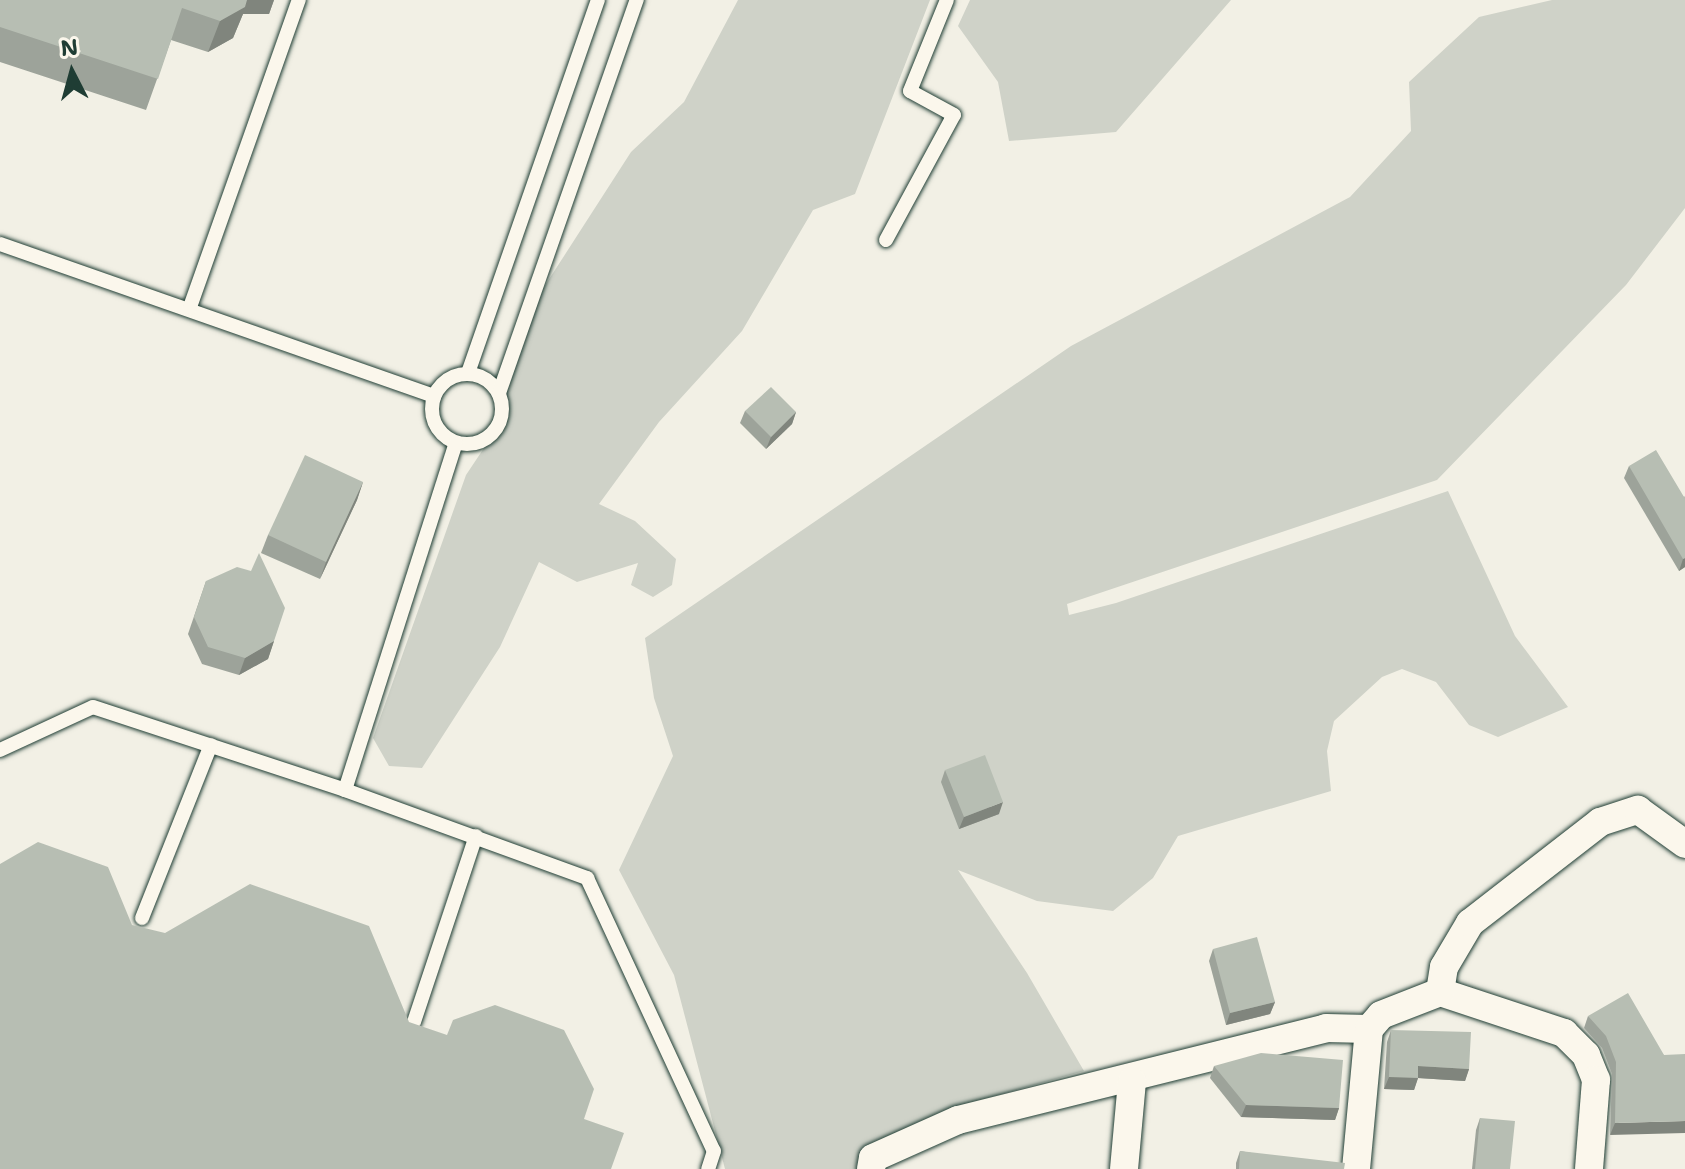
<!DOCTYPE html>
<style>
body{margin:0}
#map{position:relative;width:1685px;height:1169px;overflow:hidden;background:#f2f0e5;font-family:"Shantell Sans",sans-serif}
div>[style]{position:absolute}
.green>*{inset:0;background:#cfd2c8}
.roads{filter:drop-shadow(0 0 2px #1f3d34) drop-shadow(0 0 2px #1f3d34)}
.lane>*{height:14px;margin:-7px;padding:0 7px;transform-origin:7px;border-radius:7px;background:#fbf7ec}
.lane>.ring{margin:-7px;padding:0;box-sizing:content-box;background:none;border:14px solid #fbf7ec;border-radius:50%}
.street>*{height:28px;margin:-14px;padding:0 14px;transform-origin:14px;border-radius:14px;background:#fbf7ec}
.wall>*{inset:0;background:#9da39a}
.shaded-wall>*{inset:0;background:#80857d}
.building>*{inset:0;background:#b7beb3}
span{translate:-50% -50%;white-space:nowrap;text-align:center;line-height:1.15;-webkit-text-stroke:7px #fbf7ec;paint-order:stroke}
.north{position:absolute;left:32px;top:32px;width:80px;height:80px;-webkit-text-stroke:6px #fbf7ec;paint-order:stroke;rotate:354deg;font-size:22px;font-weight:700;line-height:32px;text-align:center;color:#1f3d34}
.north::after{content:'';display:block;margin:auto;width:28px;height:36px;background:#1f3d34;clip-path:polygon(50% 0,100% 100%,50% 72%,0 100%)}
</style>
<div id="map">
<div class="green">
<i style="clip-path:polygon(738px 0,930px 0,855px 194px,813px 210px,742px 331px,659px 422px,599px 504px,635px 521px,676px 559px,672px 585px,653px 597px,631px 585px,638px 563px,577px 582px,539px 562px,500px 647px,422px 768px,389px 766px,373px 738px,466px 475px,496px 430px,526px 315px,631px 152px,684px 102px)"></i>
<i style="clip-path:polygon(970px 0,1231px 0,1116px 132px,1009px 141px,998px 82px,958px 26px)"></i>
<i style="clip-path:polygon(1552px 0,1685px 0,1685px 208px,1626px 285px,1437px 480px,1067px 604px,1069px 615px,1116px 603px,1448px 491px,1515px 636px,1568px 707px,1498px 737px,1469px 725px,1436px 682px,1402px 669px,1382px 677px,1334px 721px,1327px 751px,1331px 791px,1178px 836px,1153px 878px,1113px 911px,1037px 901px,958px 870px,1027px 973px,1084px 1071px,955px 1107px,857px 1169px,725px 1169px,674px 975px,619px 870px,673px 756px,654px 698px,645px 638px,1071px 346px,1350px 197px,1411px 131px,1409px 82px,1479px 17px)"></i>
</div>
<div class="roads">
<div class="lane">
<i style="left:886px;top:240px;width:142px;rotate:-61.5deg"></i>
<i style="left:954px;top:115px;width:50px;rotate:-151.4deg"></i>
<i style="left:910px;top:91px;width:98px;rotate:-67.9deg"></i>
<i style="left:0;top:244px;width:460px;rotate:19.3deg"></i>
<i style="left:190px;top:307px;width:326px;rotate:-70.5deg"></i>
<i style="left:468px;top:373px;width:395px;rotate:-70.8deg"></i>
<i class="ring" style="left:432px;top:374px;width:56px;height:56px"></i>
<i style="left:499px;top:393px;width:417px;rotate:-70.7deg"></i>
<i style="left:0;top:750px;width:102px;rotate:-24.8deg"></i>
<i style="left:93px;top:707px;width:265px;rotate:18.2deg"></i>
<i style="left:345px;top:790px;width:258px;rotate:20deg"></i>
<i style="left:587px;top:878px;width:301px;rotate:65.1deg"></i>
<i style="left:714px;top:1151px;width:19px;rotate:108deg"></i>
<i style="left:345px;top:790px;width:364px;rotate:-72.3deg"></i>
<i style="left:142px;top:918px;width:186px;rotate:-68.3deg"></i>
<i style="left:414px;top:1022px;width:196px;rotate:-71.6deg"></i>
</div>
<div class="street">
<i style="left:1440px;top:992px;width:131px;rotate:18.3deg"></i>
<i style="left:1564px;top:1033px;width:31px;rotate:45deg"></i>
<i style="left:1586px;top:1055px;width:27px;rotate:68deg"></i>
<i style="left:1596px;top:1080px;width:89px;rotate:94.5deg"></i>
<i style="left:871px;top:1169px;width:11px;rotate:-80deg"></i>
<i style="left:873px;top:1158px;width:93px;rotate:-24.1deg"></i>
<i style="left:958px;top:1120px;width:379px;rotate:-14deg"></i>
<i style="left:1326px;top:1028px;width:43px;rotate:1.3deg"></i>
<i style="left:1124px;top:1169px;width:88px;rotate:-84.8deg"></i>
<i style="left:1356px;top:1169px;width:141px;rotate:-84.7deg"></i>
<i style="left:1369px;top:1029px;width:18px;rotate:-49deg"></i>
<i style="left:1381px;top:1015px;width:63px;rotate:-21.3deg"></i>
<i style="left:1440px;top:992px;width:25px;rotate:-81deg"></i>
<i style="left:1444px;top:967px;width:51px;rotate:-59.4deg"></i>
<i style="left:1470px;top:923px;width:165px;rotate:-37.8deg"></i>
<i style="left:1600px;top:822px;width:40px;rotate:-18deg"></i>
<i style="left:1638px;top:810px;width:58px;rotate:35.9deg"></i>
</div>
</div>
<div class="wall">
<i style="clip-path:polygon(0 0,274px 0,269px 14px,243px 14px,233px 38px,208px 52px,171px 40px,146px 110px,0 62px)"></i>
<i style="clip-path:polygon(745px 411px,796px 412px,792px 424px,766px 449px,740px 423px)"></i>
<i style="clip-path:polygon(1629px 466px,1684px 497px,1685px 567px,1679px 571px,1624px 478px)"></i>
<i style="clip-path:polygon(363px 482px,357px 500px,320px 579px,261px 553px,268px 535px)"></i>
<i style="clip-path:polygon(206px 581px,274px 641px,268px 659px,239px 675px,202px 664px,188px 634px)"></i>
<i style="clip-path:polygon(945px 770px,999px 814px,959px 829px,941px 782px)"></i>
<i style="clip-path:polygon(1213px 949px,1275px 1002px,1270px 1014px,1226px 1025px,1209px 961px)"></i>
<i style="clip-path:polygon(1588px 1016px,1664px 1055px,1610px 1135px,1612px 1074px,1602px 1048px,1584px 1028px)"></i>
<i style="clip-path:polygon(1391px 1030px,1469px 1069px,1465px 1081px,1418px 1078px,1414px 1090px,1384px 1089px,1387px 1042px)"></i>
<i style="clip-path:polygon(1214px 1066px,1339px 1108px,1335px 1120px,1241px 1117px,1210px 1078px)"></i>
<i style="clip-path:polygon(1480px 1118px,1510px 1169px,1472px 1169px,1476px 1130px)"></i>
<i style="clip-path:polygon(1240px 1151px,1344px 1169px,1236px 1169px,1236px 1163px)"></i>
</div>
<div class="shaded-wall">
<i style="clip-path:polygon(247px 0,274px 0,269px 14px,243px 14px,233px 38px,208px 52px,220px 21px)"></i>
<i style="clip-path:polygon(796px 412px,792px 424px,766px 449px,771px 437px)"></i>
<i style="clip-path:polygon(363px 482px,357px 500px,320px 579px,326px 562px)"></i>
<i style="clip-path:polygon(1685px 558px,1685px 567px,1679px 571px,1683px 559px)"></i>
<i style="clip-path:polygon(274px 641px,268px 659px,239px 675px,245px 658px)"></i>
<i style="clip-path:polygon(1003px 802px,999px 814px,959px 829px,964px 817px)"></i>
<i style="clip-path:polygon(1275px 1002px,1270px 1014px,1226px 1025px,1230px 1013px)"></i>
<i style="clip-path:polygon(1418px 1066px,1469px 1069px,1465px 1081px,1418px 1078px,1414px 1090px,1384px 1089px,1389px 1077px)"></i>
<i style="clip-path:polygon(1246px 1105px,1339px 1108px,1335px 1120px,1241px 1117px)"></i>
<i style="clip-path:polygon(1685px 1121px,1685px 1133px,1610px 1135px,1615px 1123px)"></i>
</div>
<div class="building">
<i style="clip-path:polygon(0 0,247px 0,245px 7px,220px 21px,182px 8px,158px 79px,0 27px)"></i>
<i style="clip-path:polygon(771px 387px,796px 412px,771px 437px,745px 411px)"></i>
<i style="clip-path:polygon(1656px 450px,1684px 497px,1685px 496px,1685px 558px,1683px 559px,1629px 466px)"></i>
<i style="clip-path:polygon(305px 455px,363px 482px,326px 562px,268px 535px)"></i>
<i style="clip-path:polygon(259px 553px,285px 608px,274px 641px,245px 658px,208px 647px,194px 617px,206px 581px,237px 567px,251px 571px)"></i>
<i style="clip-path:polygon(985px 755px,1003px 802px,964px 817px,945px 770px)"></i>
<i style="clip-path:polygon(38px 842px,108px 867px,132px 925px,165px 933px,250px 884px,369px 926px,409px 1022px,447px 1035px,453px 1020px,495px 1005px,564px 1030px,594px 1089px,584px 1119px,624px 1133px,611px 1169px,0 1169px,0 864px)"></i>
<i style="clip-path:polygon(1257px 937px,1275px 1002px,1230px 1013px,1213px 949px)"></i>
<i style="clip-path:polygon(1628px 993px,1664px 1055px,1685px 1054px,1685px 1121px,1615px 1123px,1616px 1062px,1606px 1036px,1588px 1016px)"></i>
<i style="clip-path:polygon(1391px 1030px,1471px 1032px,1469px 1069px,1418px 1066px,1418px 1078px,1389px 1077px)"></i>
<i style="clip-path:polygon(1261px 1053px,1343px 1060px,1339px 1108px,1246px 1105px,1214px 1066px)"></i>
<i style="clip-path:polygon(1480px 1118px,1515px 1121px,1510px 1169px,1475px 1169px)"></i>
<i style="clip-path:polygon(1240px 1151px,1345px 1163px,1344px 1169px,1239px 1169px)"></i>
</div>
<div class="north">N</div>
</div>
